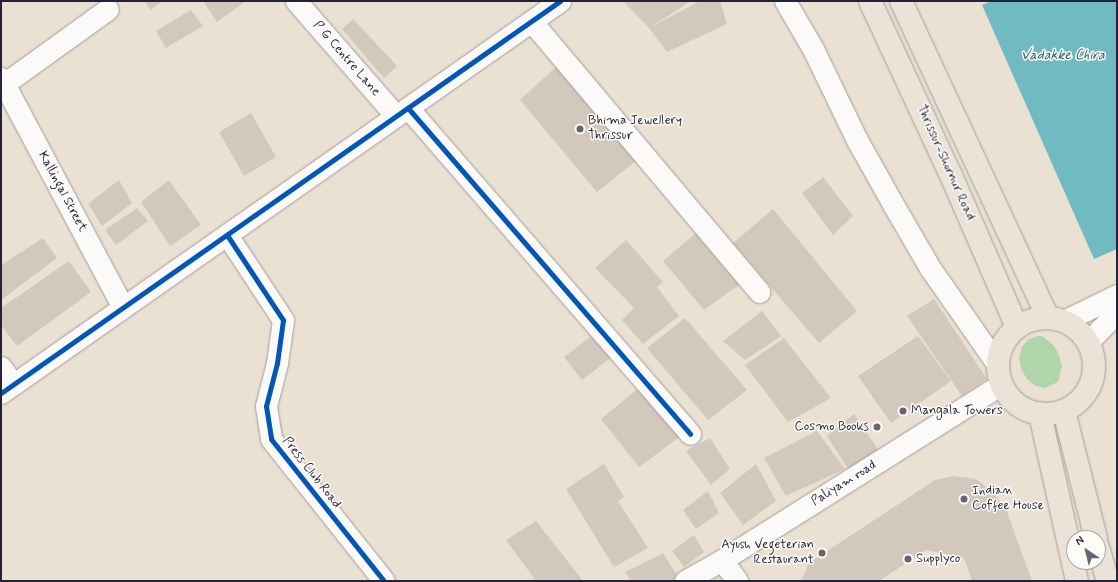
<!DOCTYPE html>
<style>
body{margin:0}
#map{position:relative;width:1118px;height:582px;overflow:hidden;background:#eae1d3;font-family:Mynerve,sans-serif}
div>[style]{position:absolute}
.green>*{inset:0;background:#afd5aa}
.water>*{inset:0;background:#70bbc2}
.building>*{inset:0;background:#d3c8bc}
.roads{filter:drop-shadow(0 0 1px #a49e9a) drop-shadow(0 0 1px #a49e9a)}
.minor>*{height:21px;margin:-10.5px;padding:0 10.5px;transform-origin:10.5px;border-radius:10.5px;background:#fcfaf8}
.major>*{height:22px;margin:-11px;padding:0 11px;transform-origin:11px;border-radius:11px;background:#ebe3d7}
.major>.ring{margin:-11px;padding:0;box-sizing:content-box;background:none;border:22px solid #ebe3d7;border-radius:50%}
.cycleway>*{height:5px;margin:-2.5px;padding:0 2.5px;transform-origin:2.5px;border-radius:2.5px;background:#0057b8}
.dots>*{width:11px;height:11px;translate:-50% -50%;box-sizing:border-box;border:2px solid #fdfcf7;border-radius:50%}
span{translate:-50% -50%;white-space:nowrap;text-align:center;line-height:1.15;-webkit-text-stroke:3px #fdfcf7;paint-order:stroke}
.street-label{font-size:13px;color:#22223b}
.poi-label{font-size:13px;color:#22223b}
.left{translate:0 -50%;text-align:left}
.right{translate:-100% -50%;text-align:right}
.water-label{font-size:14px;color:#2e6074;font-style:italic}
.frame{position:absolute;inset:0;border:2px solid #22223b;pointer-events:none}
.north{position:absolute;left:1066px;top:530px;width:40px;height:40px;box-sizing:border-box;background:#fdfcf7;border:1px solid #a5a5ac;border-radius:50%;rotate:325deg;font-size:11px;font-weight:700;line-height:16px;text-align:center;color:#22223b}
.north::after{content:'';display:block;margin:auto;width:14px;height:18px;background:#686570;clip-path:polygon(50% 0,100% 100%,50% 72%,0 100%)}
</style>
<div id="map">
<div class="green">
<i style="clip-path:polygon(1038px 336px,1042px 336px,1054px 346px,1059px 355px,1062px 366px,1058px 382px,1045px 388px,1036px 386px,1027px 379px,1021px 369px,1019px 357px,1022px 347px,1026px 342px,1029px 339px)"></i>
</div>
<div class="water">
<i style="clip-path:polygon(991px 1px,1117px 1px,1117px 249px,1094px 259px,982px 5px)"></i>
</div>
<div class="building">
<i style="clip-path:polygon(144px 1px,162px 1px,151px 10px)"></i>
<i style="clip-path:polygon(203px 1px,246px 1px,217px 22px)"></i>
<i style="clip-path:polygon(623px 1px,691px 1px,651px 27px,700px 1px,720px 1px,727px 24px,667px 52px,649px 28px)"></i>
<i style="clip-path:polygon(191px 10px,203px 26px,166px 48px,156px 31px)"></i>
<i style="clip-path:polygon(353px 19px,397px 66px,384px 78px,342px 29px)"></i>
<i style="clip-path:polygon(559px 64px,641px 157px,597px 192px,520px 100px)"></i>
<i style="clip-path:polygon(251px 113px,276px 157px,244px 176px,219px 132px)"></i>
<i style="clip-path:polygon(823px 177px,853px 216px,833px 235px,802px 193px)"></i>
<i style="clip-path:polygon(119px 180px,132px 203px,102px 226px,88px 204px)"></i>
<i style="clip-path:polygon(169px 180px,201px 225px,170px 246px,141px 202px)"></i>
<i style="clip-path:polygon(137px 208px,148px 221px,116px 245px,105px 230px)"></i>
<i style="clip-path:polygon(773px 209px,857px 311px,819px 343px,733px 243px)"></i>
<i style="clip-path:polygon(696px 233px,739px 285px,704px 310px,663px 261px)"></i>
<i style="clip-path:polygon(43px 238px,57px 258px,1px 300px,1px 265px)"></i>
<i style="clip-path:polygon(626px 240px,663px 282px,657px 287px,679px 316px,643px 344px,622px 320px,634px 308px,595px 268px)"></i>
<i style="clip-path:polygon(69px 261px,91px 292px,17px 346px,1px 325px,1px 308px)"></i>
<i style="clip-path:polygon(934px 299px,987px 379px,962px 396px,907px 316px)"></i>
<i style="clip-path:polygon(762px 311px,781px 336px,745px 360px,723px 341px)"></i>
<i style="clip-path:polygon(685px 318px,747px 390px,708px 420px,647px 348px)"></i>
<i style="clip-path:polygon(593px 335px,613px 356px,582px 380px,564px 357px)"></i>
<i style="clip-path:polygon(918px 336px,951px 381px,891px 423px,858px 376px)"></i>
<i style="clip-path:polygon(784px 338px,831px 398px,788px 422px,745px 365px)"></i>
<i style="clip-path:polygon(640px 387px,681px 436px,639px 467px,601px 419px)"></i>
<i style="clip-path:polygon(854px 414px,879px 451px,850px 472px,827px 436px)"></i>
<i style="clip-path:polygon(817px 431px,845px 469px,786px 496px,764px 458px)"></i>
<i style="clip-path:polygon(710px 438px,730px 469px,711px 485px,686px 451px)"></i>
<i style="clip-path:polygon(604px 464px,624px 497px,618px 501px,648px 548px,614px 567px,566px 489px)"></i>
<i style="clip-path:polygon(756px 464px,776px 501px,743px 525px,720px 493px)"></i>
<i style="clip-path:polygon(953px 476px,976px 479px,994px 493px,1007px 512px,1032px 581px,972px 581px,964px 558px,926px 550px,879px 581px,801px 581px,809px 563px,935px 480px)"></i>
<i style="clip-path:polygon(708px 491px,719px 513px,696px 529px,683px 510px)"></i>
<i style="clip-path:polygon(536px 521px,583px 581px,536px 581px,506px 540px)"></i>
<i style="clip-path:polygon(694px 535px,704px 552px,684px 567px,672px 551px)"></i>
<i style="clip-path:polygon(663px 553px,678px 577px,671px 581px,631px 581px,625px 572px)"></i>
</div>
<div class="roads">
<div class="minor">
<i style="left:296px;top:1px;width:152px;rotate:49deg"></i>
<i style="left:785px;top:1px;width:56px;rotate:59.7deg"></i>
<i style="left:813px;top:49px;width:101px;rotate:64.2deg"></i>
<i style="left:857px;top:140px;width:76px;rotate:60.7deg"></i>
<i style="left:894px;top:206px;width:72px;rotate:59.9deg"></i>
<i style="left:930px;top:268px;width:118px;rotate:55deg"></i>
<i style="left:532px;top:22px;width:353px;rotate:49.9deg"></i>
<i style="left:1px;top:78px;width:258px;rotate:62deg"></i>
<i style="left:4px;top:84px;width:128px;rotate:-35.8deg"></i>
<i style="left:408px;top:108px;width:431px;rotate:49.1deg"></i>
<i style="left:227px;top:235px;width:102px;rotate:56.6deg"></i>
<i style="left:283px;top:320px;width:43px;rotate:97.9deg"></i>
<i style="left:277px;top:363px;width:44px;rotate:104.3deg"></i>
<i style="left:266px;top:406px;width:33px;rotate:81deg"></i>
<i style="left:271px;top:439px;width:181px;rotate:51.5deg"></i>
<i style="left:1064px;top:321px;width:59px;rotate:-26.1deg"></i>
<i style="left:1088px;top:342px;width:42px;rotate:-46deg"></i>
<i style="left:1px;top:367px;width:21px;rotate:55deg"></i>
<i style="left:1px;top:393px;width:683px;rotate:-35.04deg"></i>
<i style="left:722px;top:560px;width:26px;rotate:54deg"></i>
<i style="left:685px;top:581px;width:43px;rotate:-29.6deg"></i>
<i style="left:722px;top:560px;width:330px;rotate:-32.2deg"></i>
</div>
<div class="major">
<i style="left:870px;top:1px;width:190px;rotate:65.1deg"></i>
<i style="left:950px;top:173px;width:168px;rotate:66.5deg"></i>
<i style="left:901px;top:1px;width:349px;rotate:65.1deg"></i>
<i class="ring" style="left:998px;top:318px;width:74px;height:74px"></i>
<i style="left:1064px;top:411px;width:131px;rotate:75.9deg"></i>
<i style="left:1040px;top:414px;width:171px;rotate:77.5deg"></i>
<i style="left:1098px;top:547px;width:35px;rotate:74deg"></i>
</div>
</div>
<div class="cycleway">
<i style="left:408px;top:108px;width:431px;rotate:49.1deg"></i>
<i style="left:227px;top:235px;width:102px;rotate:56.6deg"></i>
<i style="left:283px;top:320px;width:43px;rotate:97.9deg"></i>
<i style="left:277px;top:363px;width:44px;rotate:104.3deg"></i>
<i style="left:266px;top:406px;width:33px;rotate:81deg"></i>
<i style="left:271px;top:439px;width:181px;rotate:51.5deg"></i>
<i style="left:1px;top:393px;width:683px;rotate:-35.04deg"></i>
</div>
<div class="dots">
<i style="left:580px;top:129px;background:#686570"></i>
<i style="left:903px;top:411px;background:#686570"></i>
<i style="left:877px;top:427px;background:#686570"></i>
<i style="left:964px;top:499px;background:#686570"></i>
<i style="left:822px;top:553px;background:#686570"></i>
<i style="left:908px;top:559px;background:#686570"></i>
</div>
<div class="street-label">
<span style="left:346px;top:59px;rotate:49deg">P G Centre Lane</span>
<span style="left:945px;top:163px;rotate:66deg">Thrissur-Shornur Road</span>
<span style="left:62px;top:192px;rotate:62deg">Kallingal Street</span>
<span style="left:311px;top:473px;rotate:52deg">Press Club Road</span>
<span style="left:844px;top:484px;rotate:-32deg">Paliyam road</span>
</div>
<div class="poi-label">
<span class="left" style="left:588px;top:129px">Bhima Jewellery<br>Thrissur</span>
<span class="left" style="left:911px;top:411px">Mangala Towers</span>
<span class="right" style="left:869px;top:427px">Cosmo Books</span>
<span class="left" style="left:972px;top:499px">Indian<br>Coffee House</span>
<span class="right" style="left:814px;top:553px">Ayush Vegeterian<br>Restaurant</span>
<span class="left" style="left:916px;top:559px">Supplyco</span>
</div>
<div class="water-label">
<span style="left:1063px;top:55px">Vadakke Chira</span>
</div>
<div class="frame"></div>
<div class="north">N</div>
</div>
